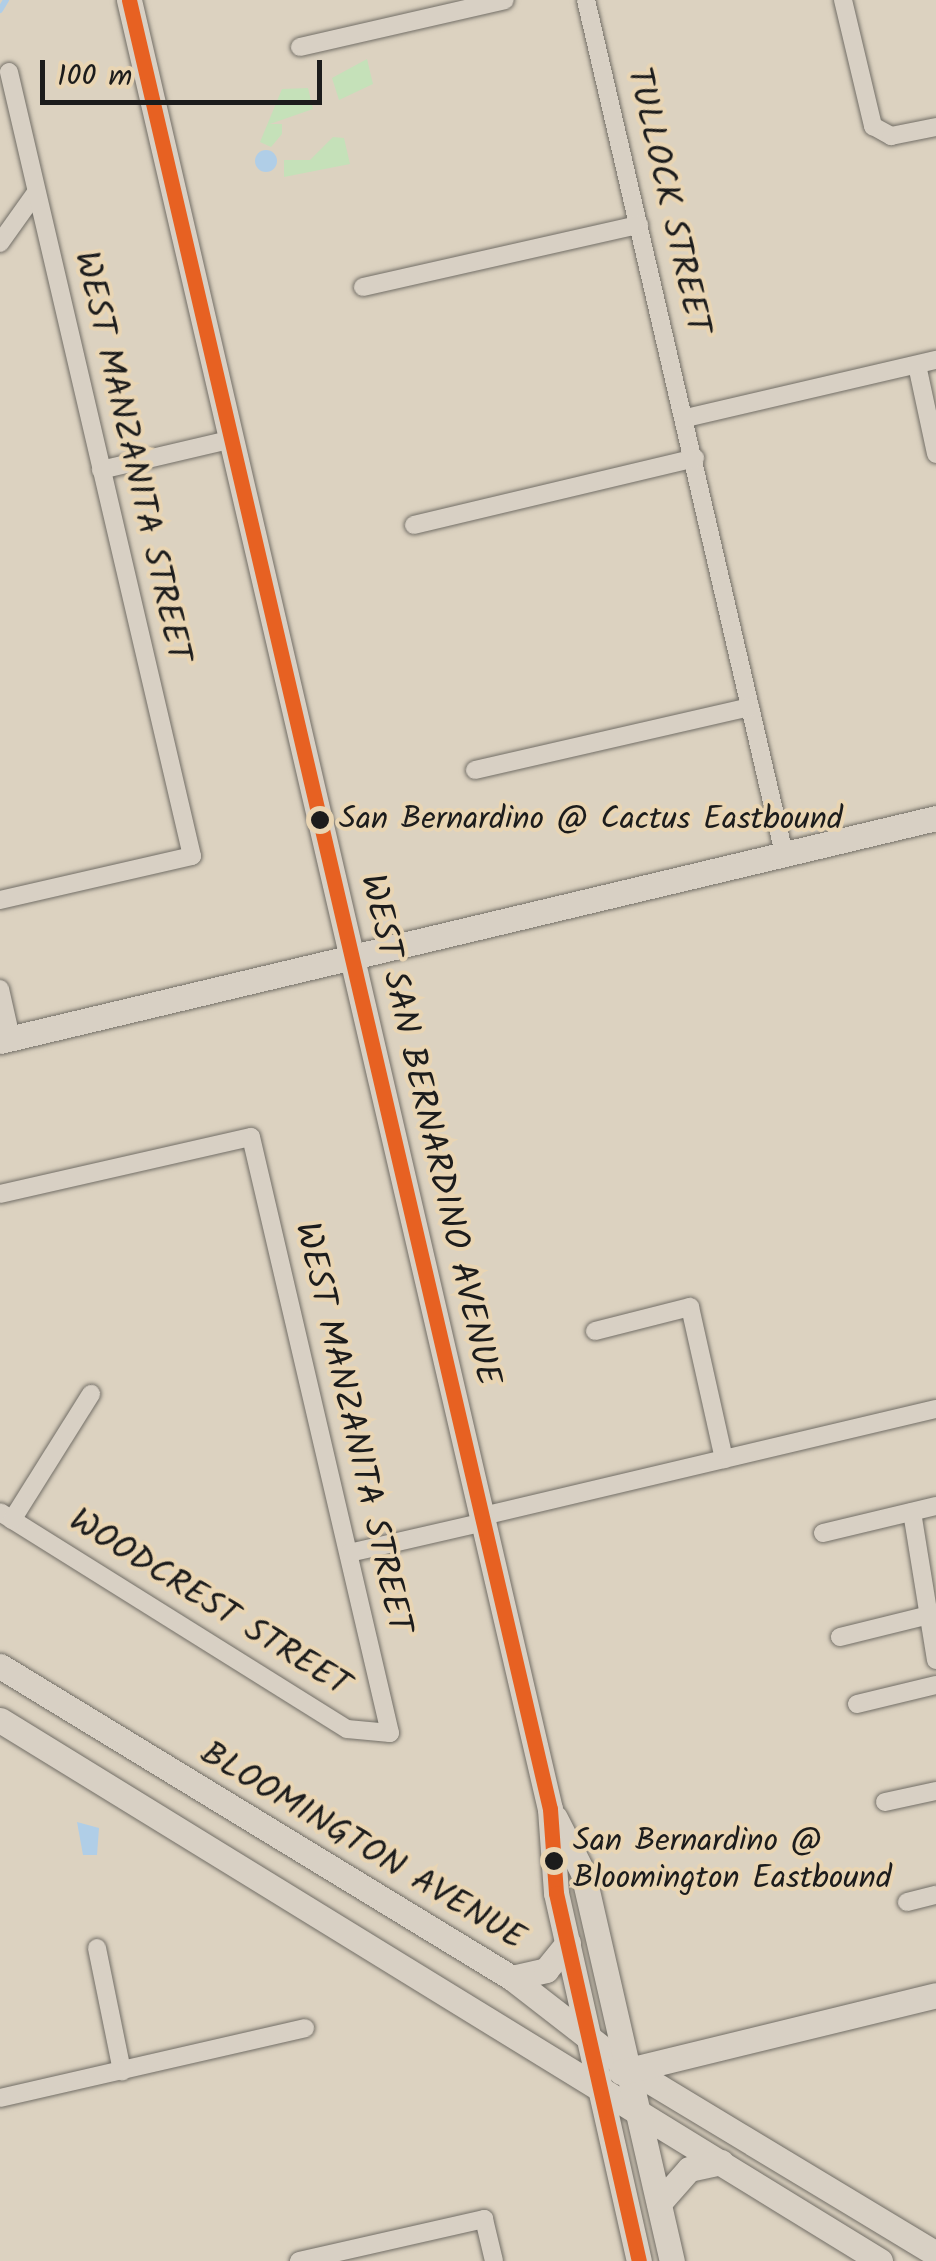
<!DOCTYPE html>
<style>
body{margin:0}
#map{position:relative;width:936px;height:2261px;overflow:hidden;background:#dcd2c0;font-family:Kalam,sans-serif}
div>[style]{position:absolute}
.green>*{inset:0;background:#c5e1b9}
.water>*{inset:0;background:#b0cee7}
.round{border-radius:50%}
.stream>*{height:6px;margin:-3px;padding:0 3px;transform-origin:3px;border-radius:3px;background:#b0cee7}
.roads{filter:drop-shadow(0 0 2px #726e66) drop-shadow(0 0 2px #726e66)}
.street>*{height:18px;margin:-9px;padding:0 9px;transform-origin:9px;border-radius:9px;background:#d8d0c4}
.secondary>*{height:25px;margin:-12.5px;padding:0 12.5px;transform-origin:12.5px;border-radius:12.5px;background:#d8d0c4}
.bus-1>*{height:15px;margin:-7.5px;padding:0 7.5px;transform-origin:7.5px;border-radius:7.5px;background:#e76122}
.dots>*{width:28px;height:28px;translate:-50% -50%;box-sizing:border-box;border:5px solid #e9d5b3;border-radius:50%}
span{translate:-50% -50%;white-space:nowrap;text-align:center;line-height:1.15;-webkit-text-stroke:8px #e9d5b3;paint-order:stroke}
.bus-label{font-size:32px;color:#1c1c1c}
.left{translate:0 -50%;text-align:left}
.street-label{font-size:35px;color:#1c1c1c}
.scale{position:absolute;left:40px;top:60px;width:282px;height:45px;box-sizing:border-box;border:5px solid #1c1c1c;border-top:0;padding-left:12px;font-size:30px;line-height:35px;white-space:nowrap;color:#1c1c1c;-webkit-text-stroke:8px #e9d5b3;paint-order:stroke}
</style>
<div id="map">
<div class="green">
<i style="clip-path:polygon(367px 59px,373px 84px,339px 100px,332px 78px)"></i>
<i style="clip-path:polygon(308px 88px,313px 109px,270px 124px,282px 124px,282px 134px,271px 147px,260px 142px,282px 89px)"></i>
<i style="clip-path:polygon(333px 137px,344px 138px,350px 164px,284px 177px,284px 160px,310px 160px)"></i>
</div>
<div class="water">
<i class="round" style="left:255px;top:150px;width:22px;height:22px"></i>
<i style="clip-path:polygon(77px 1822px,99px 1828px,97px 1855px,83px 1855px)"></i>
</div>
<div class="stream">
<i style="left:0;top:10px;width:12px;rotate:-59deg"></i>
</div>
<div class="roads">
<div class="street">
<i style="left:586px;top:0;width:881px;rotate:76.94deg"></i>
<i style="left:843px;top:0;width:130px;rotate:76.6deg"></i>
<i style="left:873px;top:126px;width:21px;rotate:29deg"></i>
<i style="left:891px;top:136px;width:46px;rotate:-11.3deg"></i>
<i style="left:300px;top:47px;width:210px;rotate:-12.9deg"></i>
<i style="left:0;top:243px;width:60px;rotate:-54.5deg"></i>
<i style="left:363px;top:287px;width:283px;rotate:-12.7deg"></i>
<i style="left:917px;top:365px;width:91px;rotate:77.9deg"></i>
<i style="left:686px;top:418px;width:257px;rotate:-13.1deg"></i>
<i style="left:101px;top:470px;width:131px;rotate:-13.2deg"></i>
<i style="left:414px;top:525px;width:289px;rotate:-13.4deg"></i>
<i style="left:475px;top:770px;width:282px;rotate:-12.9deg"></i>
<i style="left:0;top:900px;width:197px;rotate:-12.9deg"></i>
<i style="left:192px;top:856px;width:805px;rotate:-103.14deg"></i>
<i style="left:0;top:989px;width:50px;rotate:77.3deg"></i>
<i style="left:0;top:1194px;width:257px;rotate:-12.8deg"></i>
<i style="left:251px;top:1137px;width:612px;rotate:76.87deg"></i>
<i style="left:390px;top:1733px;width:43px;rotate:-174.7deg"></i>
<i style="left:347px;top:1729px;width:409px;rotate:-148deg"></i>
<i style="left:595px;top:1331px;width:98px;rotate:-14.2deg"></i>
<i style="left:690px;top:1307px;width:156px;rotate:77.4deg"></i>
<i style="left:912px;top:1512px;width:150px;rotate:80.8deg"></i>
<i style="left:483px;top:1516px;width:465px;rotate:-13.3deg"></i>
<i style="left:12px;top:1520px;width:149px;rotate:-57.9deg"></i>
<i style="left:823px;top:1533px;width:116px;rotate:-13.4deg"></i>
<i style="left:349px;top:1553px;width:139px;rotate:-12.9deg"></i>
<i style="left:840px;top:1637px;width:96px;rotate:-13.9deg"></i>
<i style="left:857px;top:1704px;width:81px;rotate:-13.5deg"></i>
<i style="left:885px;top:1802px;width:52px;rotate:-12.2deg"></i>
<i style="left:907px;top:1902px;width:30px;rotate:-14deg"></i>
<i style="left:97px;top:1948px;width:126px;rotate:78.5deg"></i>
<i style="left:0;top:2098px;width:313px;rotate:-12.9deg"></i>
<i style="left:299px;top:2261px;width:190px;rotate:-12.8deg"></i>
<i style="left:484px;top:2219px;width:43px;rotate:76.6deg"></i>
</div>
<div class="secondary">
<i style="left:129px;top:0;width:1857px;rotate:76.9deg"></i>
<i style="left:550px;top:1809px;width:84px;rotate:85.9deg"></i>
<i style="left:556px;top:1893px;width:377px;rotate:77.3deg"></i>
<i style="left:0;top:1041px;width:962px;rotate:-13.4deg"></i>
<i style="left:0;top:1666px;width:600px;rotate:31.36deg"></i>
<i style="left:512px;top:1978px;width:147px;rotate:37.8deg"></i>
<i style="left:628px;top:2068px;width:360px;rotate:31.1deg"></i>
<i style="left:0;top:1720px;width:1033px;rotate:31.58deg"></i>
<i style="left:555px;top:1818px;width:62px;rotate:63deg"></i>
<i style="left:583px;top:1873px;width:398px;rotate:77.1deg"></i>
<i style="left:512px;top:1978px;width:35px;rotate:-13deg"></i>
<i style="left:546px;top:1970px;width:35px;rotate:-51deg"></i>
<i style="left:621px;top:2072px;width:324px;rotate:-13.7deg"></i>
<i style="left:659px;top:2203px;width:45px;rotate:-48.6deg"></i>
<i style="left:689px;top:2169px;width:33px;rotate:-12deg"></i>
</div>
</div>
<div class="bus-1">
<i style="left:129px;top:0;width:1857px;rotate:76.9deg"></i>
<i style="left:550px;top:1809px;width:84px;rotate:85.9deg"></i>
<i style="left:556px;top:1893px;width:377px;rotate:77.3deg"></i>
</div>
<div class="dots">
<i style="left:320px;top:820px;background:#1c1c1c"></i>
<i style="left:554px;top:1861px;background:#1c1c1c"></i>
</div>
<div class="bus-label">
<span class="left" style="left:339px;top:820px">San Bernardino @ Cactus Eastbound</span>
<span class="left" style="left:573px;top:1861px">San Bernardino @<br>Bloomington Eastbound</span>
</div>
<div class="street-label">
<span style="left:667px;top:201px;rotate:77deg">TULLOCK STREET</span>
<span style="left:131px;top:457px;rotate:77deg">WEST MANZANITA STREET</span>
<span style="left:429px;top:1130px;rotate:77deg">WEST SAN BERNARDINO AVENUE</span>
<span style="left:352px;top:1428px;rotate:77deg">WEST MANZANITA STREET</span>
<span style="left:209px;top:1604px;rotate:32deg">WOODCREST STREET</span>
<span style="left:362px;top:1847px;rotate:31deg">BLOOMINGTON AVENUE</span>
</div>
<div class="scale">100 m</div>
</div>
